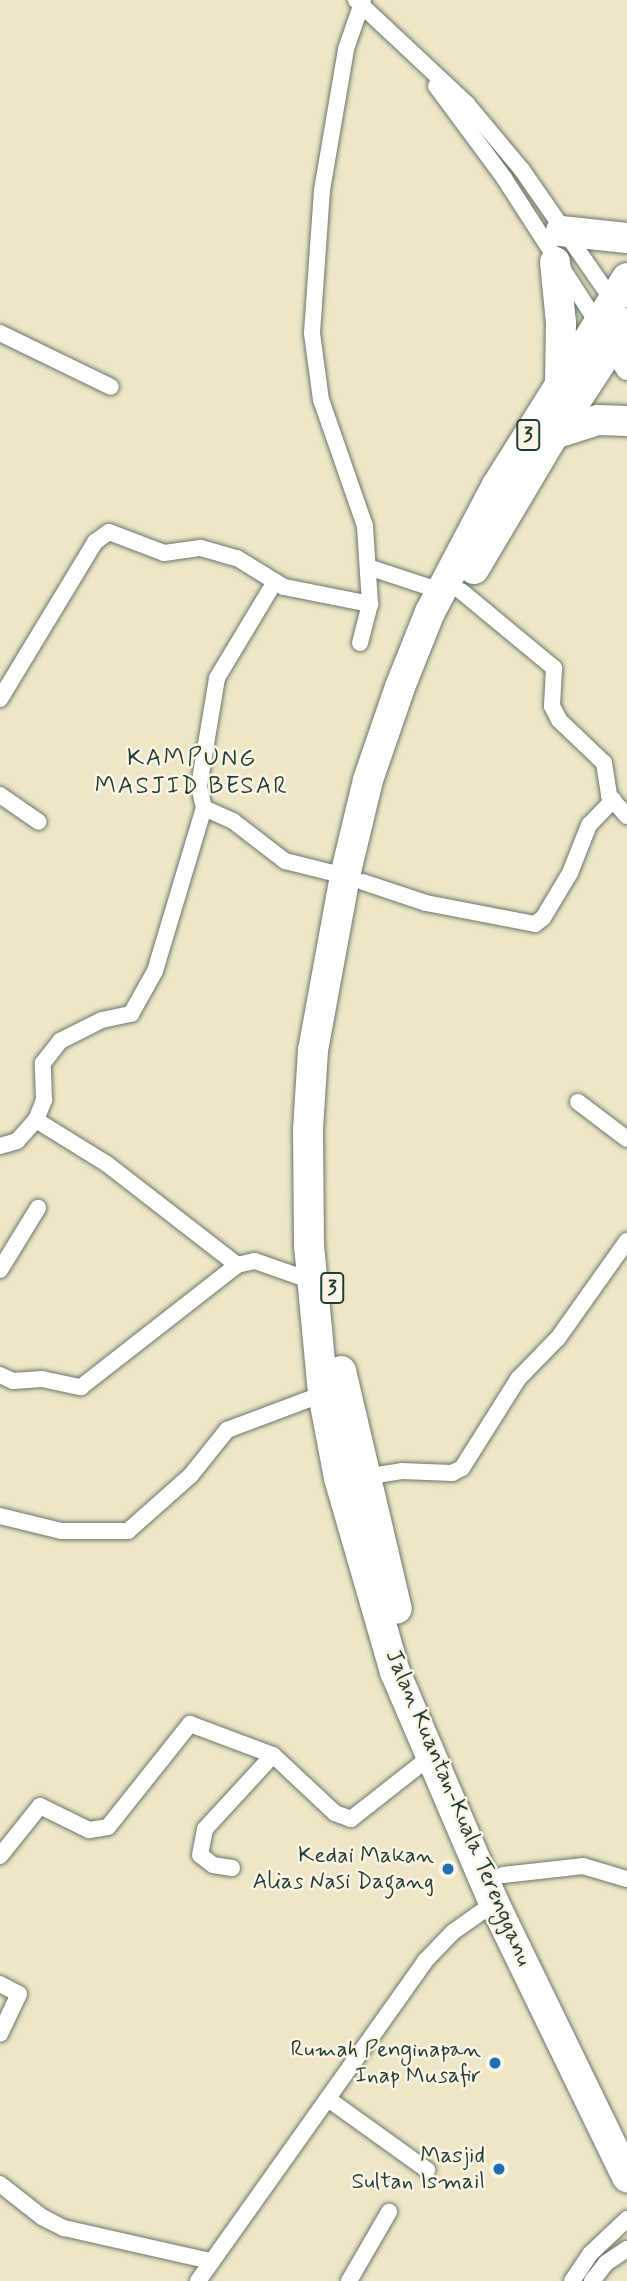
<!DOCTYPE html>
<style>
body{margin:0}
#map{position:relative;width:627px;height:2281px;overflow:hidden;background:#ede6c7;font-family:Mynerve,sans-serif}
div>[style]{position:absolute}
.roads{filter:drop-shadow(0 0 2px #677867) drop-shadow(0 0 2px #677867)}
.street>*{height:16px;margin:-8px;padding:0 8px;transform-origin:8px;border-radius:8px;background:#fff}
.secondary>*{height:23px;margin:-11.5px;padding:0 11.5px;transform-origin:11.5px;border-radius:11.5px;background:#fff}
.highway>*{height:30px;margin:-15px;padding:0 15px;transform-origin:15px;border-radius:15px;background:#fff}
.dots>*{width:19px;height:19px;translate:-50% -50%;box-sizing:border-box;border:4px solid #fcf5e5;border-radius:50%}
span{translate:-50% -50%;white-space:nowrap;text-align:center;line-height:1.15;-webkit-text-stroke:5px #fcf5e5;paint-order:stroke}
.shield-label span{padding:2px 5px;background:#fcf5e5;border:2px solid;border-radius:5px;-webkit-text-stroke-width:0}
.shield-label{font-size:21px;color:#1f3d34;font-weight:700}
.street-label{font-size:23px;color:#1f3d34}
.poi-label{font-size:23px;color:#1f3d34}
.right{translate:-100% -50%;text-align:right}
.neighbourhood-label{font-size:24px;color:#1f3d34;letter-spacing:2px}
</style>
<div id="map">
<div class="roads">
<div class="street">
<i style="left:356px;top:0;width:152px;rotate:43.1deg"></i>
<i style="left:467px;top:104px;width:86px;rotate:50.2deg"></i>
<i style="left:522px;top:170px;width:160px;rotate:55.2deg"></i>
<i style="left:436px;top:86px;width:114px;rotate:53.5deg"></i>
<i style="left:504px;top:178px;width:174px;rotate:57.2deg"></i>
<i style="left:0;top:333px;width:123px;rotate:25.9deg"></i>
<i style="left:371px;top:568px;width:74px;rotate:18.2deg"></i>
<i style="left:461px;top:591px;width:121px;rotate:39.6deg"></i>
<i style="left:554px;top:668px;width:38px;rotate:93deg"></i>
<i style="left:552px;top:706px;width:16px;rotate:63deg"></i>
<i style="left:559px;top:720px;width:62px;rotate:43.7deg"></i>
<i style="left:604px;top:763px;width:33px;rotate:81deg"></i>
<i style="left:609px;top:796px;width:27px;rotate:48deg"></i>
<i style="left:360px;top:643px;width:40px;rotate:-75.6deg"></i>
<i style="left:370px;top:604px;width:78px;rotate:-93.7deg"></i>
<i style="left:365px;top:526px;width:133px;rotate:-109.2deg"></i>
<i style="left:321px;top:400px;width:68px;rotate:-97.7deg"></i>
<i style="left:312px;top:333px;width:143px;rotate:-86deg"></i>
<i style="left:322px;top:190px;width:143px;rotate:-80.3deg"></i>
<i style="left:346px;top:49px;width:52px;rotate:-70.9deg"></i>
<i style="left:0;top:699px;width:184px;rotate:-58.8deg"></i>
<i style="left:95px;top:542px;width:17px;rotate:-36deg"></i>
<i style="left:109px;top:532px;width:59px;rotate:20.9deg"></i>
<i style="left:164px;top:553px;width:37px;rotate:-8deg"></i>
<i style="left:201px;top:548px;width:37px;rotate:16deg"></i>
<i style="left:237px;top:558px;width:55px;rotate:31.7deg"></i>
<i style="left:284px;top:587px;width:88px;rotate:11.2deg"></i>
<i style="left:0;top:795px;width:47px;rotate:34.7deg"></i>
<i style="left:204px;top:808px;width:32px;rotate:24deg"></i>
<i style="left:233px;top:821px;width:66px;rotate:37.6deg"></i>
<i style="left:285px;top:861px;width:62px;rotate:14deg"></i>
<i style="left:363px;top:882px;width:66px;rotate:18.4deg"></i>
<i style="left:426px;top:903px;width:111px;rotate:10.9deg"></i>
<i style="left:535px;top:924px;width:10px;rotate:-37deg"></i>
<i style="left:543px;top:918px;width:52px;rotate:-59deg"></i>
<i style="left:570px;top:873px;width:52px;rotate:-68.4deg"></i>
<i style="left:589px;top:825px;width:35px;rotate:-46deg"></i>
<i style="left:578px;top:1102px;width:61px;rotate:37.1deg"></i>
<i style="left:36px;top:1120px;width:22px;rotate:-68deg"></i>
<i style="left:44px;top:1100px;width:37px;rotate:-92deg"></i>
<i style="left:43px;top:1063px;width:28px;rotate:-52deg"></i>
<i style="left:60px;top:1041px;width:47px;rotate:-26.6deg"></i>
<i style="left:102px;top:1020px;width:30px;rotate:-12deg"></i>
<i style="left:131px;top:1014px;width:49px;rotate:-60.8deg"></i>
<i style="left:155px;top:971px;width:170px;rotate:-73.3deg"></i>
<i style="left:204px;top:808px;width:23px;rotate:-103deg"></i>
<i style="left:199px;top:786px;width:109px;rotate:-80.5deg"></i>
<i style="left:217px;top:678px;width:111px;rotate:-59deg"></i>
<i style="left:0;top:1146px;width:18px;rotate:-16deg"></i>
<i style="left:17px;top:1141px;width:28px;rotate:-48deg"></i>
<i style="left:36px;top:1120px;width:84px;rotate:31.8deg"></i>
<i style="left:107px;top:1164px;width:165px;rotate:37.8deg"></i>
<i style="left:237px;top:1265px;width:18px;rotate:-13deg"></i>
<i style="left:255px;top:1261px;width:60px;rotate:19.3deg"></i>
<i style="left:0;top:1270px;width:73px;rotate:-58.5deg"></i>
<i style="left:0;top:1375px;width:14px;rotate:25deg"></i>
<i style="left:13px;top:1381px;width:29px;rotate:-4deg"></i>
<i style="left:42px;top:1379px;width:40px;rotate:12deg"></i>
<i style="left:81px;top:1387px;width:198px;rotate:-38deg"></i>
<i style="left:364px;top:1477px;width:38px;rotate:-9deg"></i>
<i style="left:402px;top:1471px;width:50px;rotate:2.3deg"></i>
<i style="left:452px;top:1473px;width:11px;rotate:-27deg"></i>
<i style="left:462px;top:1468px;width:105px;rotate:-57.8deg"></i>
<i style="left:518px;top:1379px;width:57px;rotate:-45.7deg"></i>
<i style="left:558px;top:1338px;width:119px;rotate:-54.6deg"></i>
<i style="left:0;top:1516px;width:63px;rotate:13.8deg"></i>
<i style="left:61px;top:1531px;width:67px"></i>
<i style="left:128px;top:1531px;width:84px;rotate:-41.6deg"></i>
<i style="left:191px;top:1475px;width:58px;rotate:-51.3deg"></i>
<i style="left:227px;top:1430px;width:103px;rotate:-20.6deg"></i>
<i style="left:0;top:1856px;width:64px;rotate:-51.3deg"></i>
<i style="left:40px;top:1806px;width:55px;rotate:26.1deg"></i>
<i style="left:89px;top:1830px;width:19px;rotate:-9deg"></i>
<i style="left:108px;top:1827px;width:132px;rotate:-51.5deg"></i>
<i style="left:190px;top:1724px;width:89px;rotate:20.5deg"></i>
<i style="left:273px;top:1755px;width:85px;rotate:43.1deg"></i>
<i style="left:335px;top:1813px;width:17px;rotate:21deg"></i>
<i style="left:351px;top:1819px;width:102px;rotate:-38.2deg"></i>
<i style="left:232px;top:1868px;width:19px;rotate:-171deg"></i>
<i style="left:213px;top:1865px;width:16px;rotate:-142deg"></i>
<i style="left:200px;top:1855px;width:26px;rotate:-79deg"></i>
<i style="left:205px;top:1829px;width:100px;rotate:-47.4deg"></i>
<i style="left:503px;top:1875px;width:81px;rotate:-6.4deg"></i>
<i style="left:583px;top:1866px;width:46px;rotate:16.5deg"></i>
<i style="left:0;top:1984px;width:21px;rotate:28deg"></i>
<i style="left:19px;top:1994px;width:44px;rotate:115.4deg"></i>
<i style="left:328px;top:2099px;width:122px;rotate:35.6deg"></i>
<i style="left:0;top:2184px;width:53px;rotate:38.2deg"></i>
<i style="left:42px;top:2217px;width:25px;rotate:27deg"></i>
<i style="left:64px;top:2228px;width:151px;rotate:12.7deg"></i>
<i style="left:198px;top:2281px;width:392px;rotate:-54.6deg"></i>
<i style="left:425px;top:1961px;width:40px;rotate:-46deg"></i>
<i style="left:453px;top:1932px;width:50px;rotate:-35.3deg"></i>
<i style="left:349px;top:2281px;width:80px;rotate:-59.9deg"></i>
<i style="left:572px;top:2281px;width:32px;rotate:-56deg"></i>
<i style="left:590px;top:2254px;width:51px;rotate:-43.4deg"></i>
<i style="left:592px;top:2281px;width:23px;rotate:-52deg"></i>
<i style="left:606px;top:2263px;width:25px;rotate:-34deg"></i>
</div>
<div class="secondary">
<i style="left:604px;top:333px;width:42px;rotate:56.7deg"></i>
</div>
<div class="highway">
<i style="left:561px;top:231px;width:66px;rotate:6.1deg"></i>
<i style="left:555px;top:262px;width:61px;rotate:84.4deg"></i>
<i style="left:561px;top:323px;width:58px;rotate:91deg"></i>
<i style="left:627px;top:278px;width:244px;rotate:122.1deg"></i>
<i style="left:497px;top:485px;width:144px;rotate:117.8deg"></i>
<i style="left:430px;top:612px;width:81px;rotate:111.8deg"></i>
<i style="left:400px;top:687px;width:98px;rotate:109deg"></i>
<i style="left:368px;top:780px;width:99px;rotate:103.5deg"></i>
<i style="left:345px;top:876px;width:177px;rotate:100.4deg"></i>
<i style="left:313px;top:1050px;width:80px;rotate:93.6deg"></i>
<i style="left:308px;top:1130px;width:115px;rotate:89.5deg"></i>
<i style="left:309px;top:1245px;width:150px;rotate:84.6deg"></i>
<i style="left:323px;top:1394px;width:86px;rotate:79.2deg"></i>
<i style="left:339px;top:1478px;width:202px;rotate:73.9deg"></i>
<i style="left:395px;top:1672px;width:251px;rotate:66.8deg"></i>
<i style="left:494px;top:1903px;width:305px;rotate:64.1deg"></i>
<i style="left:554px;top:434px;width:46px;rotate:-17.7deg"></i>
<i style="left:598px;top:420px;width:29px;rotate:2deg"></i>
<i style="left:474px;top:569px;width:157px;rotate:-59.3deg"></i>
<i style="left:554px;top:434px;width:133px;rotate:-56.7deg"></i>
<i style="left:341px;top:1371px;width:244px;rotate:76.8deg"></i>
</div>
</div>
<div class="dots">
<i style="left:448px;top:1869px;background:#1f6fb2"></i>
<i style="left:495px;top:2063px;background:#1f6fb2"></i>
<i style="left:499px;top:2169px;background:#1f6fb2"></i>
</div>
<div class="shield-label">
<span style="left:528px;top:435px">3</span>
<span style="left:332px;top:1288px">3</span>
</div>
<div class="street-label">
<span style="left:458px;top:1808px;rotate:67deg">Jalan Kuantan-Kuala Terengganu</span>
</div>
<div class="poi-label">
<span class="right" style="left:434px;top:1869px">Kedai Makan<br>Alias Nasi Dagang</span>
<span class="right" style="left:481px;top:2063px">Rumah Penginapan<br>Inap Musafir</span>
<span class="right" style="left:485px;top:2169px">Masjid<br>Sultan Ismail</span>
</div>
<div class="neighbourhood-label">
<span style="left:192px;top:773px">KAMPUNG<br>MASJID BESAR</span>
</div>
</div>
